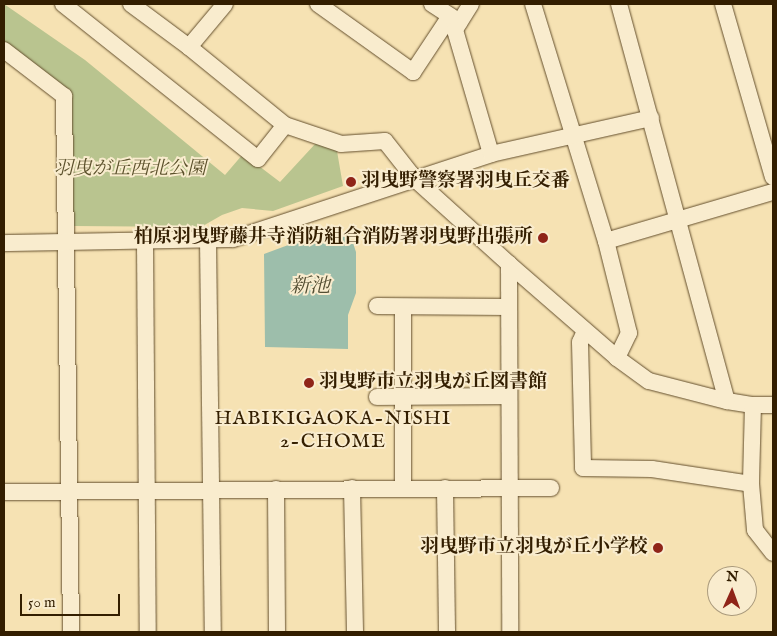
<!DOCTYPE html>
<meta charset="utf-8">
<style>
body{margin:0}
#map{position:relative;width:777px;height:636px;overflow:hidden;background:#f6e2b3;font-family:"IM FELL English","Noto Serif JP",serif}
div>[style]{position:absolute}
.green>*{inset:0;background:#b9c48f}
.water>*{inset:0;background:#9dbeab}
.roads{filter:drop-shadow(0 0 1px #644f2d) drop-shadow(0 0 1px #644f2d)}
.minor>*{height:16px;margin:-8px;padding:0 8px;transform-origin:8px;border-radius:8px;background:#f9ecce}
.dots>*{width:14px;height:14px;translate:-50% -50%;box-sizing:border-box;border:2px solid #f9ecce;border-radius:50%}
span{translate:-50% -50%;white-space:nowrap;text-align:center;line-height:1.15;-webkit-text-stroke:4px #f9ecce;paint-order:stroke}
.park-label{font-size:19px;color:#5b502b;font-style:italic}
.poi-label{font-size:19px;color:#331e00;font-weight:700}
.left{translate:0 -50%;text-align:left}
.right{translate:-100% -50%;text-align:right}
.water-label{font-size:20px;color:#534e33;font-style:italic}
.neighbourhood-label{font-size:20px;color:#331e00;letter-spacing:1px}
.frame{position:absolute;inset:0;border:5px solid #331e00;pointer-events:none}
.north{position:absolute;left:707px;top:566px;width:50px;height:50px;box-sizing:border-box;background:#f9ecce;border:1px solid #aa9a7c;border-radius:50%;rotate:2deg;font-size:14px;font-weight:700;line-height:20px;text-align:center;color:#331e00}
.north::after{content:'';display:block;margin:auto;width:18px;height:22px;background:#8f2418;clip-path:polygon(50% 0,100% 100%,50% 72%,0 100%)}
.scale{position:absolute;left:20px;top:594px;width:100px;height:22px;box-sizing:border-box;border:2px solid #331e00;border-top:0;padding-left:6px;font-size:15px;line-height:18px;white-space:nowrap;color:#331e00;-webkit-text-stroke:4px #f9ecce;paint-order:stroke}
</style>
<div id="map">
<div class="green">
<i style="clip-path:polygon(4px 4px,85px 60px,225px 175px,243px 154px,280px 182px,316px 143px,337px 151px,343px 186px,273px 211px,242px 208px,222px 215px,201px 227px,73px 226px,70px 91px,4px 41px)"></i>
</div>
<div class="water">
<i style="clip-path:polygon(326px 231px,338px 232px,353px 243px,356px 252px,356px 293px,348px 315px,348px 349px,265px 347px,264px 254px)"></i>
</div>
<div class="roads">
<div class="minor">
<i style="left:63px;top:4px;width:249px;rotate:38.5deg"></i>
<i style="left:258px;top:159px;width:43px;rotate:-51.5deg"></i>
<i style="left:131px;top:4px;width:72px;rotate:36.6deg"></i>
<i style="left:189px;top:47px;width:124px;rotate:39.1deg"></i>
<i style="left:285px;top:125px;width:59px;rotate:18.7deg"></i>
<i style="left:341px;top:144px;width:44px;rotate:-3.9deg"></i>
<i style="left:385px;top:141px;width:48px;rotate:51.7deg"></i>
<i style="left:415px;top:179px;width:127px;rotate:42.1deg"></i>
<i style="left:509px;top:264px;width:143px;rotate:41deg"></i>
<i style="left:617px;top:358px;width:39px;rotate:36deg"></i>
<i style="left:649px;top:381px;width:81px;rotate:14.4deg"></i>
<i style="left:727px;top:401px;width:26px;rotate:9deg"></i>
<i style="left:753px;top:405px;width:20px"></i>
<i style="left:318px;top:4px;width:117px;rotate:35.6deg"></i>
<i style="left:413px;top:72px;width:67px;rotate:-56.5deg"></i>
<i style="left:432px;top:4px;width:33px;rotate:33deg"></i>
<i style="left:471px;top:4px;width:31px;rotate:122deg"></i>
<i style="left:455px;top:30px;width:129px;rotate:73.8deg"></i>
<i style="left:533px;top:4px;width:248px;rotate:72.9deg"></i>
<i style="left:606px;top:241px;width:95px;rotate:76deg"></i>
<i style="left:629px;top:333px;width:28px;rotate:116deg"></i>
<i style="left:619px;top:4px;width:411px;rotate:74.8deg"></i>
<i style="left:723px;top:4px;width:180px;rotate:73.9deg"></i>
<i style="left:189px;top:47px;width:56px;rotate:-50.1deg"></i>
<i style="left:4px;top:50px;width:76px;rotate:37.5deg"></i>
<i style="left:64px;top:96px;width:536px;rotate:89.25deg"></i>
<i style="left:208px;top:240px;width:392px;rotate:89.3deg"></i>
<i style="left:145px;top:241px;width:391px;rotate:89.6deg"></i>
<i style="left:606px;top:241px;width:174px;rotate:-16.4deg"></i>
<i style="left:4px;top:243px;width:229px;rotate:-1deg"></i>
<i style="left:233px;top:239px;width:272px;rotate:-18.2deg"></i>
<i style="left:491px;top:154px;width:164px;rotate:-12.7deg"></i>
<i style="left:509px;top:264px;width:368px;rotate:89.8deg"></i>
<i style="left:377px;top:306px;width:132px;rotate:0.4deg"></i>
<i style="left:403px;top:307px;width:181px;rotate:90deg"></i>
<i style="left:585px;top:331px;width:12px;rotate:114deg"></i>
<i style="left:580px;top:342px;width:126px;rotate:88.6deg"></i>
<i style="left:583px;top:468px;width:69px;rotate:0.8deg"></i>
<i style="left:652px;top:469px;width:100px;rotate:8.6deg"></i>
<i style="left:377px;top:397px;width:132px;rotate:-0.4deg"></i>
<i style="left:753px;top:405px;width:79px;rotate:91.5deg"></i>
<i style="left:751px;top:484px;width:46px;rotate:85deg"></i>
<i style="left:755px;top:530px;width:29px;rotate:52deg"></i>
<i style="left:352px;top:488px;width:144px;rotate:88.8deg"></i>
<i style="left:445px;top:488px;width:144px;rotate:89.2deg"></i>
<i style="left:276px;top:489px;width:143px;rotate:89.6deg"></i>
<i style="left:4px;top:492px;width:547px;rotate:-0.42deg"></i>
</div>
</div>
<div class="dots">
<i style="left:351px;top:182px;background:#8f2418"></i>
<i style="left:543px;top:238px;background:#8f2418"></i>
<i style="left:309px;top:383px;background:#8f2418"></i>
<i style="left:658px;top:548px;background:#8f2418"></i>
</div>
<div class="park-label">
<span style="left:130px;top:170px">羽曳が丘西北公園</span>
</div>
<div class="poi-label">
<span class="left" style="left:361px;top:182px">羽曳野警察署羽曳丘交番</span>
<span class="right" style="left:533px;top:238px">柏原羽曳野藤井寺消防組合消防署羽曳野出張所</span>
<span class="left" style="left:319px;top:383px">羽曳野市立羽曳が丘図書館</span>
<span class="right" style="left:648px;top:548px">羽曳野市立羽曳が丘小学校</span>
</div>
<div class="water-label">
<span style="left:310px;top:286px">新池</span>
</div>
<div class="neighbourhood-label">
<span style="left:333px;top:430px">HABIKIGAOKA-NISHI<br>2-CHOME</span>
</div>
<div class="frame"></div>
<div class="north">N</div>
<div class="scale">50 m</div>
</div>
